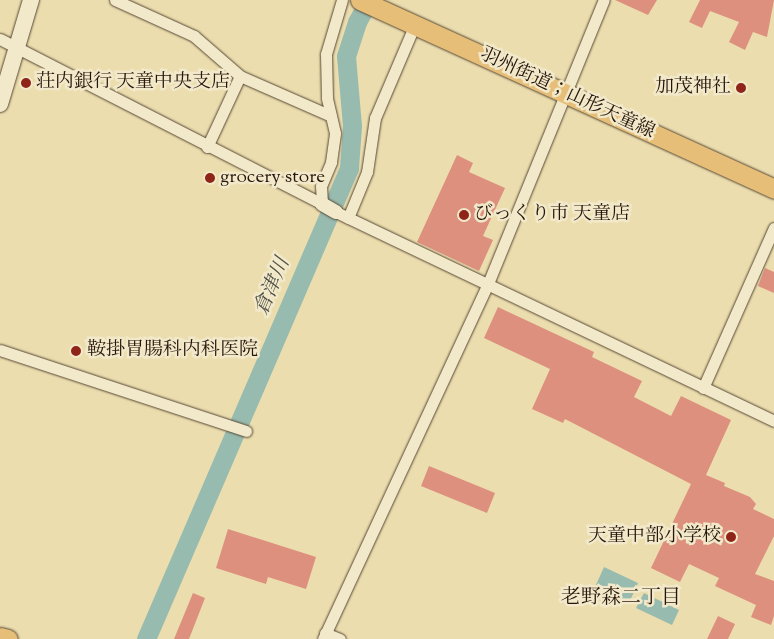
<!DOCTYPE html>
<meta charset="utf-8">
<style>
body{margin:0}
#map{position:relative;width:774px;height:639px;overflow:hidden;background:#ebddae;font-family:"Sorts Mill Goudy","Noto Serif JP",serif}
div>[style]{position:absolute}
.water>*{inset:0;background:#98bbaf}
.river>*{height:19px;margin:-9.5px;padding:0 9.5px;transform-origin:9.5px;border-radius:9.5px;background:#98bbaf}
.building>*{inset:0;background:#de907f}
.roads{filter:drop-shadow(0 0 1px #574734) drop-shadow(0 0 1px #574734)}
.minor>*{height:11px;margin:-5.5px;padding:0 5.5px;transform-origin:5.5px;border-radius:5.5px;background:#f2e9ca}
.tertiary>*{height:14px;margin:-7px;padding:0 7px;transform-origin:7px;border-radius:7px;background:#f2e9ca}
.secondary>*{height:16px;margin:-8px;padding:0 8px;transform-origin:8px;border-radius:8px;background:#f2e9ca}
.primary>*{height:19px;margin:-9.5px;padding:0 9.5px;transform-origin:9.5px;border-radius:9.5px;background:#e6be77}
.dots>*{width:14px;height:14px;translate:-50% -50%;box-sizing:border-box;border:2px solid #f2e9ca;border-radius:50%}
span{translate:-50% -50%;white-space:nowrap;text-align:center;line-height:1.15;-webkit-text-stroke:5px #f2e9ca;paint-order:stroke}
.poi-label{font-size:19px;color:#26150b}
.left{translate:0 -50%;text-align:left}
.right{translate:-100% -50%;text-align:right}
.street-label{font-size:19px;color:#26150b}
.water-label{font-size:20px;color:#4e4f44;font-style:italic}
.neighbourhood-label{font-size:20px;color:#26150b}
</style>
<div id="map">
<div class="water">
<i style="clip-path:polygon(604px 567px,638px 583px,629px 603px,595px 587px)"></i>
<i style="clip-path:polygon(644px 593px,679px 610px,672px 625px,636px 608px)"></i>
</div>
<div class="river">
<i style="left:146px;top:639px;width:513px;rotate:-66.68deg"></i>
<i style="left:349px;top:168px;width:42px;rotate:-85.9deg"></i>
<i style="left:352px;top:126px;width:70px;rotate:-94.9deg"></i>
<i style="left:346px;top:56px;width:36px;rotate:-72deg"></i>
<i style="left:357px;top:22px;width:25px;rotate:-61deg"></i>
</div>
<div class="building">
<i style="clip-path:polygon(615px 0,657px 0,648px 15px)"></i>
<i style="clip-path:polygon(700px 0,774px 0,767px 37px,753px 32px,745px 50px,729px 42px,739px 22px,710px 11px,702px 28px,689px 22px)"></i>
<i style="clip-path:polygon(457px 155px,473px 163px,469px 172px,505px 188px,483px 236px,493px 240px,479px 271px,417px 242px)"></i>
<i style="clip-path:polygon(765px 268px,774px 272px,774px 293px,758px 286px)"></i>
<i style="clip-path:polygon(498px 307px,594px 352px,592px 357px,642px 381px,634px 397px,671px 416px,681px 396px,731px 420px,706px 475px,725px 483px,724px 486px,750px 497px,756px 504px,753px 509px,774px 519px,774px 536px,755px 574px,774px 581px,774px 616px,771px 625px,751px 617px,756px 605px,715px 586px,719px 578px,689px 564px,680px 582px,651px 568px,691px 484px,565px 419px,563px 423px,532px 409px,550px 369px,484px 338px)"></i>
<i style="clip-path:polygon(429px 466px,495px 493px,487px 513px,421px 486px)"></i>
<i style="clip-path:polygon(228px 529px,316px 557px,306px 589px,268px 577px,266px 584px,216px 568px)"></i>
<i style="clip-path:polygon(193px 593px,205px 598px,189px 639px,174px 639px)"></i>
<i style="clip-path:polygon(718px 616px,735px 624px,728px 639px,707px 639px)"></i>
</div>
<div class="roads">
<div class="minor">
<i style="left:115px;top:0;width:87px;rotate:24.5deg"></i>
<i style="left:194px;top:36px;width:61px;rotate:41deg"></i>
<i style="left:240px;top:76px;width:99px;rotate:23.7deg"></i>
<i style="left:0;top:39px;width:362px;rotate:27.1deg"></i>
<i style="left:322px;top:204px;width:18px;rotate:-93deg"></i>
<i style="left:321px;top:186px;width:26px;rotate:-67deg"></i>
<i style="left:331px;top:162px;width:29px;rotate:-82deg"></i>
<i style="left:335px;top:133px;width:36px;rotate:-103deg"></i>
<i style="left:327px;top:98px;width:44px;rotate:-91.3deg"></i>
<i style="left:326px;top:54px;width:56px;rotate:-73.5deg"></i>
<i style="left:207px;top:147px;width:78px;rotate:-65.1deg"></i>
<i style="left:336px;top:212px;width:485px;rotate:25.5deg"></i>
<i style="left:348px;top:218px;width:50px;rotate:-67.6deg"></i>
<i style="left:367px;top:172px;width:55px;rotate:-81.6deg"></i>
<i style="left:375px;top:118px;width:102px;rotate:-66.9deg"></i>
<i style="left:0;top:350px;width:259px;rotate:18.2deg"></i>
<i style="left:703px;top:388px;width:175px;rotate:-66.1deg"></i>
<i style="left:325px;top:633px;width:16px;rotate:22deg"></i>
<i style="left:323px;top:639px;width:389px;rotate:-65.1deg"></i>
<i style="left:487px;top:286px;width:309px;rotate:-67.8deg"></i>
</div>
<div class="tertiary">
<i style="left:322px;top:204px;width:16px;rotate:30deg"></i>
</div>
<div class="secondary">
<i style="left:0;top:104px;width:109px;rotate:-73.4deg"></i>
</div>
<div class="primary">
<i style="left:360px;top:0;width:455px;rotate:24.5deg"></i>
<i style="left:0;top:637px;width:8px;rotate:14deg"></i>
</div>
</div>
<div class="dots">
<i style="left:26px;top:83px;background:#8f2418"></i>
<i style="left:741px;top:88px;background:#8f2418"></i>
<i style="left:210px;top:178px;background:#8f2418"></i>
<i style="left:464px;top:215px;background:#8f2418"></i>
<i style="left:76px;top:351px;background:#8f2418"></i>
<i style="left:731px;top:537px;background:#8f2418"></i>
</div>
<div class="poi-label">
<span class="left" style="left:36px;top:83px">荘内銀行 天童中央支店</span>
<span class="right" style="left:731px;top:88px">加茂神社</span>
<span class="left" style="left:220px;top:178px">grocery store</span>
<span class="left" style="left:474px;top:215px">びっくり市 天童店</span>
<span class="left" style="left:87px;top:351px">鞍掛胃腸科内科医院</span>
<span class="right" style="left:721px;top:537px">天童中部小学校</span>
</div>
<div class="street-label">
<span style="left:567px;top:94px;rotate:25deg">羽州街道；山形天童線</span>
</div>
<div class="water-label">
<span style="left:273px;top:287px;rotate:-67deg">倉津川</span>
</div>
<div class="neighbourhood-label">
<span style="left:621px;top:598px">老野森二丁目</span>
</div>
</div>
